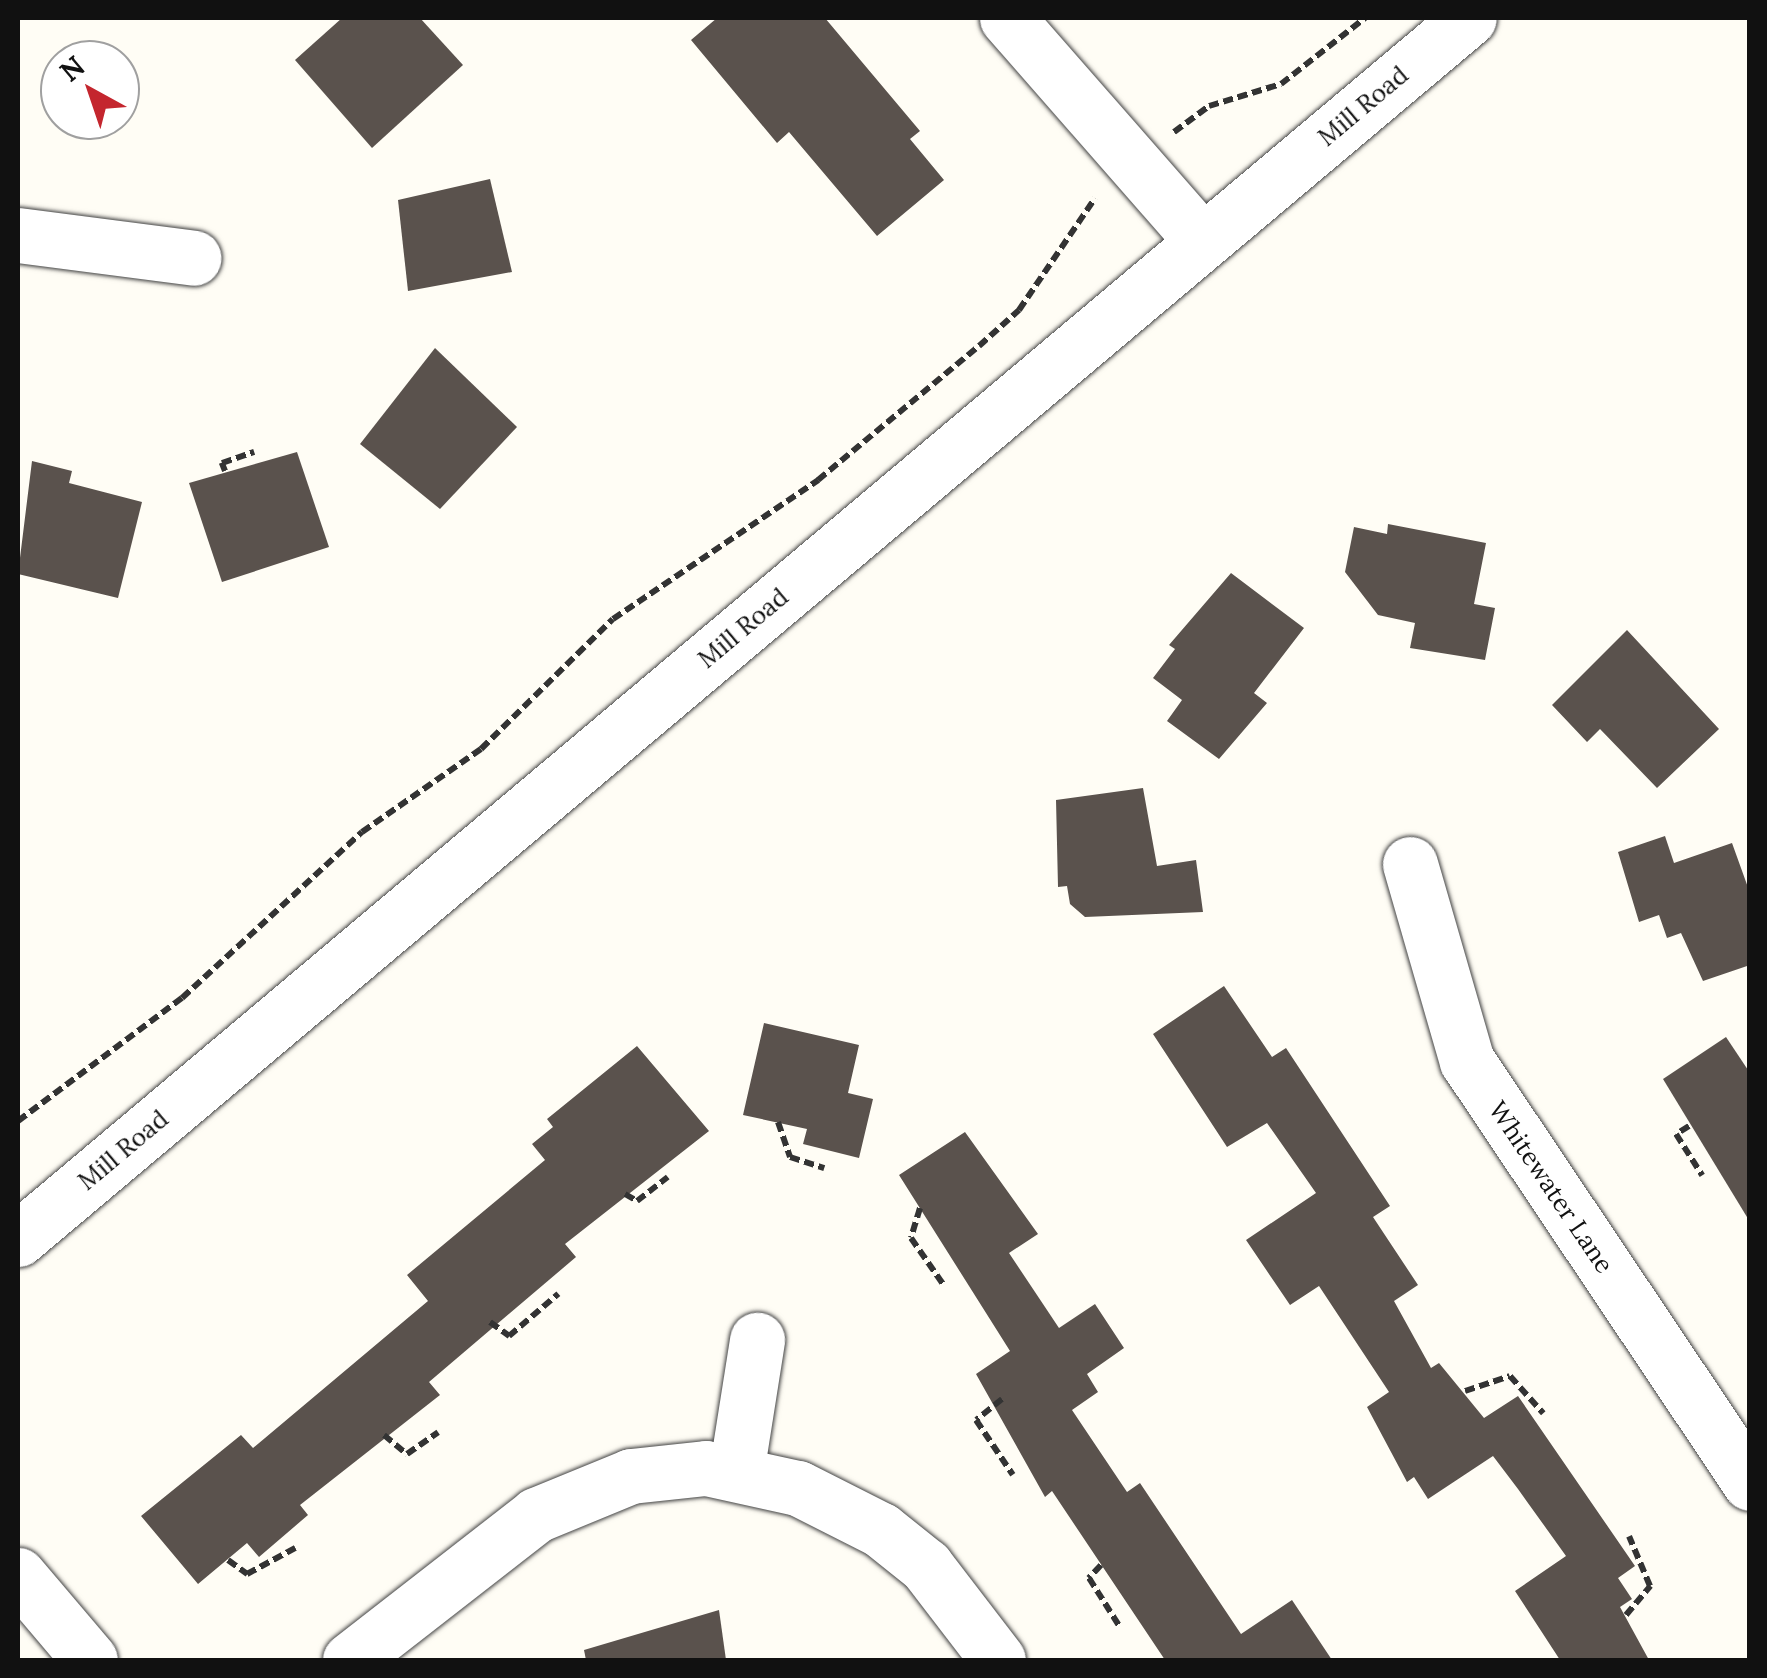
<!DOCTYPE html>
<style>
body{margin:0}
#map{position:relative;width:1767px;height:1678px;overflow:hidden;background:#fffdf5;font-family:Lora,serif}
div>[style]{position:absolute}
.building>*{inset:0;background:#5a524d}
.path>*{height:6px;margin-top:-3px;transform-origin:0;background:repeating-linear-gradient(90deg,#333 0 10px,transparent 0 15px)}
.roads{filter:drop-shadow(0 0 2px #444) drop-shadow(0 0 2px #444)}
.minor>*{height:55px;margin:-27.5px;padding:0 27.5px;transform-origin:27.5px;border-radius:27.5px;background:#fff}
span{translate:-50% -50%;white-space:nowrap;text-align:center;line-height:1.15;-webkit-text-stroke:10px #fff;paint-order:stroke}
.street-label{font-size:25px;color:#111}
.frame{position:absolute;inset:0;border:20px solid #111;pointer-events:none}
.north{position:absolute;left:40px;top:40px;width:100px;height:100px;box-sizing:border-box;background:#fff;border:2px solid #a0a0a0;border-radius:50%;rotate:320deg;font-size:28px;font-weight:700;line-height:40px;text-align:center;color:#111}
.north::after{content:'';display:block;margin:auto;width:35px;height:45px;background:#c4262e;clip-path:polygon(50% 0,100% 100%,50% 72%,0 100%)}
</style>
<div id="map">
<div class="building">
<i style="clip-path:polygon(342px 18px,420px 18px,463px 65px,372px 148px,295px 60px)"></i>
<i style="clip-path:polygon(717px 18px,825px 18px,920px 131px,910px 139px,944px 180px,877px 236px,789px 132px,777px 143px,691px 40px)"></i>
<i style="clip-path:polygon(490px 179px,512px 272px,408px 291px,398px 200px)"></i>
<i style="clip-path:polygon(435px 348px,517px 427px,440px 509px,360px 444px)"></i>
<i style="clip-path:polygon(297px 452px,329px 547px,222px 582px,189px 483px)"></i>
<i style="clip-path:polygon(32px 461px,72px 471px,69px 483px,142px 502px,118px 598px,18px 574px)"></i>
<i style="clip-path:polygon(1388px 524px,1486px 543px,1474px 604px,1495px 608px,1485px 660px,1410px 648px,1415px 623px,1378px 615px,1345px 572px,1354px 527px,1387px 534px)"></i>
<i style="clip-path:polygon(1231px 573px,1304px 628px,1254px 693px,1267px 703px,1219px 759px,1167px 721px,1182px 700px,1153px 678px,1175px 649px,1169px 645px)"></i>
<i style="clip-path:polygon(1627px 630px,1719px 729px,1657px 788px,1600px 729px,1587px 742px,1552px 705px)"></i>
<i style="clip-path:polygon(1143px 788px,1157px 866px,1196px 860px,1203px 912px,1085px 917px,1070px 904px,1067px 886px,1058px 887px,1056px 800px)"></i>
<i style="clip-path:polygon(1665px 836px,1674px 863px,1732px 843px,1750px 893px,1750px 965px,1703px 981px,1681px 933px,1667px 938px,1659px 915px,1639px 922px,1618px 852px)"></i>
<i style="clip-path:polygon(1224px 986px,1272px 1057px,1286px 1048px,1390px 1206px,1373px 1217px,1418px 1285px,1394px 1301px,1431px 1368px,1439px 1363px,1484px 1418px,1518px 1396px,1635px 1566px,1618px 1578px,1632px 1599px,1620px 1607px,1649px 1660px,1560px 1660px,1515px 1591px,1566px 1556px,1518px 1489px,1493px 1456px,1428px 1499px,1414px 1477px,1407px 1482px,1367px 1407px,1389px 1392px,1319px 1286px,1290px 1305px,1246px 1240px,1316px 1193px,1267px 1123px,1227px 1147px,1153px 1034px)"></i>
<i style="clip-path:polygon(764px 1023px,859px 1045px,848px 1093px,873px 1099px,859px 1158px,803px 1144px,807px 1129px,743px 1115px)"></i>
<i style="clip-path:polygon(1726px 1037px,1750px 1073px,1750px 1222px,1663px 1079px)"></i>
<i style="clip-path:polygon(637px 1046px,709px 1131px,565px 1244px,576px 1257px,429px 1382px,440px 1395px,300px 1505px,308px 1515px,259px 1557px,247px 1543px,198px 1584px,141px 1516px,241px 1435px,253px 1448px,428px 1301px,407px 1275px,545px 1160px,532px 1144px,553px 1127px,547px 1119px)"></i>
<i style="clip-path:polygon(965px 1132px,1038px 1234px,1009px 1253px,1059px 1328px,1095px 1304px,1124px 1348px,1087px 1374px,1098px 1392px,1072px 1410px,1127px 1492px,1140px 1483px,1241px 1634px,1292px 1600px,1332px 1660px,1165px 1660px,1052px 1491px,1045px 1497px,976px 1374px,1010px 1351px,899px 1175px)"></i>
<i style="clip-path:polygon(719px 1610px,726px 1660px,586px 1660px,584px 1650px)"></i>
</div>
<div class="path">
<i style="left:1174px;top:132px;width:44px;rotate:-36.6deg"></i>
<i style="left:1209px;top:106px;width:75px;rotate:-17deg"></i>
<i style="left:1281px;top:84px;width:107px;rotate:-38.2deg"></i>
<i style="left:225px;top:471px;width:9px;rotate:-111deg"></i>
<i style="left:222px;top:463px;width:34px;rotate:-19deg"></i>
<i style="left:18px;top:1121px;width:205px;rotate:-36.9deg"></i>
<i style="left:182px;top:998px;width:245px;rotate:-42.7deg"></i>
<i style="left:362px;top:832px;width:145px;rotate:-34.9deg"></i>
<i style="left:481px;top:749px;width:185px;rotate:-44.6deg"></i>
<i style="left:613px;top:619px;width:248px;rotate:-34.1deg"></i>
<i style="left:818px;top:480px;width:209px;rotate:-39.8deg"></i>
<i style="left:979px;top:346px;width:54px;rotate:-42deg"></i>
<i style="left:1019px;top:310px;width:135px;rotate:-55.8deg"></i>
<i style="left:778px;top:1122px;width:37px;rotate:71deg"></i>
<i style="left:790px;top:1157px;width:36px;rotate:18deg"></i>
<i style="left:1689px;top:1126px;width:15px;rotate:148deg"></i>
<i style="left:1676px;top:1134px;width:49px;rotate:57.6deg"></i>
<i style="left:625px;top:1194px;width:14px;rotate:30deg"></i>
<i style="left:637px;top:1201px;width:39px;rotate:-38deg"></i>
<i style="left:920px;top:1208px;width:31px;rotate:107deg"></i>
<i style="left:911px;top:1238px;width:56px;rotate:55.2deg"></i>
<i style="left:490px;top:1322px;width:24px;rotate:36deg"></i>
<i style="left:509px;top:1336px;width:65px;rotate:-40.6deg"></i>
<i style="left:1465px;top:1391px;width:47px;rotate:-18.4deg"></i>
<i style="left:1510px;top:1376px;width:50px;rotate:48.3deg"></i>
<i style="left:1002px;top:1399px;width:33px;rotate:141deg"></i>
<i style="left:976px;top:1420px;width:66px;rotate:56.1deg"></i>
<i style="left:384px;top:1435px;width:30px;rotate:40deg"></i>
<i style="left:407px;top:1454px;width:38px;rotate:-35deg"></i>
<i style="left:228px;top:1560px;width:24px;rotate:36deg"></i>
<i style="left:247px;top:1574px;width:55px;rotate:-28.4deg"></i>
<i style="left:1101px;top:1565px;width:18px;rotate:133deg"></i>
<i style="left:1089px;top:1578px;width:58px;rotate:57.7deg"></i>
<i style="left:1626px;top:1615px;width:38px;rotate:-50deg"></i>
<i style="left:1650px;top:1586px;width:54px;rotate:-112.8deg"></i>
</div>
<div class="roads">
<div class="minor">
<i style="left:1007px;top:18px;width:296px;rotate:48.8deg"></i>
<i style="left:18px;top:235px;width:177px;rotate:7.4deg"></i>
<i style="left:1410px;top:864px;width:205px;rotate:73.9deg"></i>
<i style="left:1467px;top:1061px;width:508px;rotate:56.15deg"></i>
<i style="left:18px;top:1239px;width:1896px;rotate:-40.08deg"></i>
<i style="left:736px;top:1473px;width:135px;rotate:-81deg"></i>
<i style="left:18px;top:1575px;width:111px;rotate:49.7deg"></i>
<i style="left:350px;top:1660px;width:236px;rotate:-37.9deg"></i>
<i style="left:536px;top:1515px;width:103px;rotate:-22.3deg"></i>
<i style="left:631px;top:1476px;width:75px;rotate:-6.1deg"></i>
<i style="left:706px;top:1468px;width:94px;rotate:12.3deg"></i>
<i style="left:798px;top:1488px;width:93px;rotate:26.8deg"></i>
<i style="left:881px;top:1530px;width:58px;rotate:38.7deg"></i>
<i style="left:926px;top:1566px;width:118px;rotate:52.5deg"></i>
</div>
</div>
<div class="street-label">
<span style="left:1363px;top:106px;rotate:-40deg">Mill Road</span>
<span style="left:743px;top:628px;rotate:-40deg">Mill Road</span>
<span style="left:123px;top:1150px;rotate:-40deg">Mill Road</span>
<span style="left:1551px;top:1187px;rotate:56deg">Whitewater Lane</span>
</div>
<div class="frame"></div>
<div class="north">N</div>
</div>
